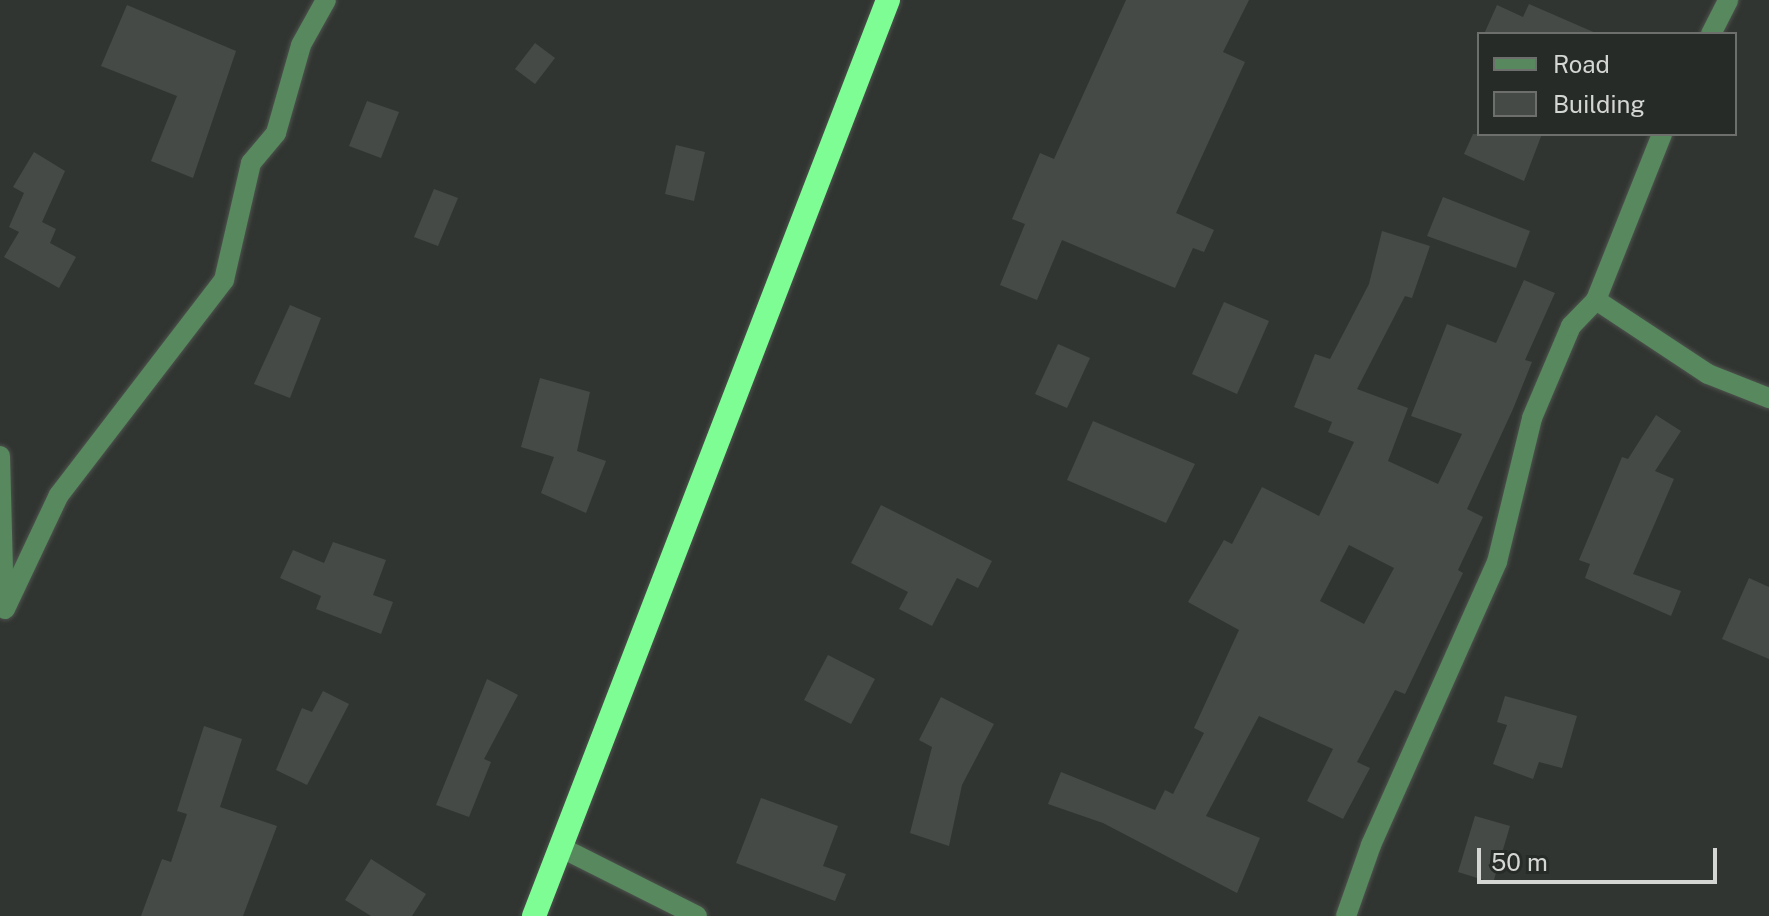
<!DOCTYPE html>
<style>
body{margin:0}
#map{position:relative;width:1769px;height:916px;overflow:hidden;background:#313531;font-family:"Public Sans",sans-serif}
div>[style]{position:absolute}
.building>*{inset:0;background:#464a46}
.roads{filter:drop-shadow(0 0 2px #4e524e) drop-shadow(0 0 2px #4e524e)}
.minor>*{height:20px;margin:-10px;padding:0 10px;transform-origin:10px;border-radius:10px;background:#58885e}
.highway>*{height:24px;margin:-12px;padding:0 12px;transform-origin:12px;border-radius:12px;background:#7dfd93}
span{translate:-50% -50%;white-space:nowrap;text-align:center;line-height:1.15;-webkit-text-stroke:7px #272b27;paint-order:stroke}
.legend{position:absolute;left:1477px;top:32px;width:260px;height:104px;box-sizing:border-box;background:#272b27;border:2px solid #6c6f6c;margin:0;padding:10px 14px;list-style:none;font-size:24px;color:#d4d6d4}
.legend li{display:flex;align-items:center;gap:16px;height:40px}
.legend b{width:40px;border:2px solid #6c6f6c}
.scale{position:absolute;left:1477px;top:848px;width:240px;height:36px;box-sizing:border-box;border:4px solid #d4d6d4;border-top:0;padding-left:10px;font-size:24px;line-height:28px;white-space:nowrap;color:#d4d6d4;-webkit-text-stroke:6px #272b27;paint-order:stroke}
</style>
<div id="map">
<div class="building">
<i style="clip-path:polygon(1126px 0,1249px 0,1223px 52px,1245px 62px,1176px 213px,1214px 230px,1204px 252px,1193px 248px,1175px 288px,1062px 240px,1037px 300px,1000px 285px,1025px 224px,1012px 219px,1040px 153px,1054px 159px)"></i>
<i style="clip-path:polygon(1529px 4px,1598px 34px,1484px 34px,1497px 5px,1523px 17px)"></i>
<i style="clip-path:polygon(127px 5px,236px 51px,193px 178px,151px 161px,177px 96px,101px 66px)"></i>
<i style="clip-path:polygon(535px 43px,555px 58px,535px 84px,515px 69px)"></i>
<i style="clip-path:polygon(367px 101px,399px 112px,381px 158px,349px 146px)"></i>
<i style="clip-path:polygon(1473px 134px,1542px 134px,1524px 181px,1464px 154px)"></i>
<i style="clip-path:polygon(676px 145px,705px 152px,694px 201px,665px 194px)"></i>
<i style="clip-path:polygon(34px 152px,65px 171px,42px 222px,56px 229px,50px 243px,76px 257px,59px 288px,4px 257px,19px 232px,9px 227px,24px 193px,13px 187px)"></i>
<i style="clip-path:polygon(434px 189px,458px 198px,438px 246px,414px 237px)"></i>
<i style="clip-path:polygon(1443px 197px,1530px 231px,1516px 268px,1427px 236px)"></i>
<i style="clip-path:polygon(evenodd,1382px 231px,1430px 246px,1412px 298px,1405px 296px,1357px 389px,1408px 408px,1388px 461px,1438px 484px,1462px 434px,1411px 416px,1447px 324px,1496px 343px,1524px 280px,1555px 293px,1525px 360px,1532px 362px,1513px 409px,1467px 509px,1483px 517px,1458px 570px,1463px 573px,1405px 694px,1395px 690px,1357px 762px,1370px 768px,1343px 819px,1307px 801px,1333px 749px,1259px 716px,1206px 816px,1260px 838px,1237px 893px,1103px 823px,1048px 804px,1061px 772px,1155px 810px,1165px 790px,1173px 794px,1204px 733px,1194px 728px,1239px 630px,1188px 602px,1224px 540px,1232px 544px,1262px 487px,1319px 516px,1354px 442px,1328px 432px,1332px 422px,1294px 407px,1315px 354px,1330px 359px,1369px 284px,1382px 231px,1349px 545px,1394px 568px,1364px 624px,1320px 601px,1349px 545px)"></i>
<i style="clip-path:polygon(1224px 302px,1269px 321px,1237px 394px,1192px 374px)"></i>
<i style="clip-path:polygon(290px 305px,321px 318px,290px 398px,254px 384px)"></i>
<i style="clip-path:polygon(1058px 344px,1090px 358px,1067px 408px,1035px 394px)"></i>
<i style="clip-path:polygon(540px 378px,590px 392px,577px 451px,606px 461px,586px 513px,541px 493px,554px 457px,521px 447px)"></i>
<i style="clip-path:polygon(1656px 415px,1681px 431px,1655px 471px,1674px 479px,1633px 574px,1681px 591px,1671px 616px,1585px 578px,1590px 564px,1579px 560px,1622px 457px,1628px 459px)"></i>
<i style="clip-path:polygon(1093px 421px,1195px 464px,1166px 523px,1067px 480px)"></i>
<i style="clip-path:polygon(881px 505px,992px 561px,978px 588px,957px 578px,932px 626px,899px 609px,908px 592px,851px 563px)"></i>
<i style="clip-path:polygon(333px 542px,386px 560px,373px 595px,393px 602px,381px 634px,316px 609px,321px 596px,280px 578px,293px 550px,324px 563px)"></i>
<i style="clip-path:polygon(1749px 578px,1769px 587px,1769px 659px,1722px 639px)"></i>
<i style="clip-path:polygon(828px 655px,875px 679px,851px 724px,804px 700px)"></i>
<i style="clip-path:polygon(487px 679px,518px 695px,484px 759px,491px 762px,469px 817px,436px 805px)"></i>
<i style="clip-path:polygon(323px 691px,349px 704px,307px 785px,276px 770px,302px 708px,312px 712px)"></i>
<i style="clip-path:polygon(1505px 696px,1577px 716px,1562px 768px,1539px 762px,1533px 779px,1493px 764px,1507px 725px,1497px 722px)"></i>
<i style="clip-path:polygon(941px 697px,994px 724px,962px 785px,949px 846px,910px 833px,932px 747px,919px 740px)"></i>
<i style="clip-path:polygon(204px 726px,242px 739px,220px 807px,277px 826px,243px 916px,141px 916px,162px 859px,171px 862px,187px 814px,177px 811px)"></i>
<i style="clip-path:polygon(761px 798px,838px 826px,823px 866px,846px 874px,835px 901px,736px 863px)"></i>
<i style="clip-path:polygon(1475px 816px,1510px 826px,1493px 883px,1458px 872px)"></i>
<i style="clip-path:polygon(371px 859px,426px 894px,412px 916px,371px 916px,345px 900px)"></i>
</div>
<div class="roads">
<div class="minor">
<i style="left:1711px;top:34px;width:38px;rotate:-63deg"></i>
<i style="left:1596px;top:300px;width:134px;rotate:33.5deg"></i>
<i style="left:1708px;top:374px;width:66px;rotate:21.5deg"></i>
<i style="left:0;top:456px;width:149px;rotate:88.5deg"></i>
<i style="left:5px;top:609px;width:126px;rotate:-64.7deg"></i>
<i style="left:59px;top:495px;width:271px;rotate:-52.5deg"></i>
<i style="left:224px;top:280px;width:120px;rotate:-77deg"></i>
<i style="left:251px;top:163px;width:39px;rotate:-50deg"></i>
<i style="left:276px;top:133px;width:91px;rotate:-74.1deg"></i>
<i style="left:301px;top:45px;width:51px;rotate:-60.9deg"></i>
<i style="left:562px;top:848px;width:151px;rotate:26.7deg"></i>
<i style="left:1346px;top:916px;width:75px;rotate:-70.6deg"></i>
<i style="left:1371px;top:845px;width:310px;rotate:-66deg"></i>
<i style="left:1497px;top:562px;width:148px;rotate:-76.3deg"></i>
<i style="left:1532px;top:418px;width:100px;rotate:-67deg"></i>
<i style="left:1571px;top:326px;width:36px;rotate:-46deg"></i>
<i style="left:1596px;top:300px;width:179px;rotate:-68.3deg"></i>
</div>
<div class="highway">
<i style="left:534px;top:916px;width:982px;rotate:-68.87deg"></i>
</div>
</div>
<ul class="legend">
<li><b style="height:10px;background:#58885e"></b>Road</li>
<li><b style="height:22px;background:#464a46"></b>Building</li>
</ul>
<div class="scale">50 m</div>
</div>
